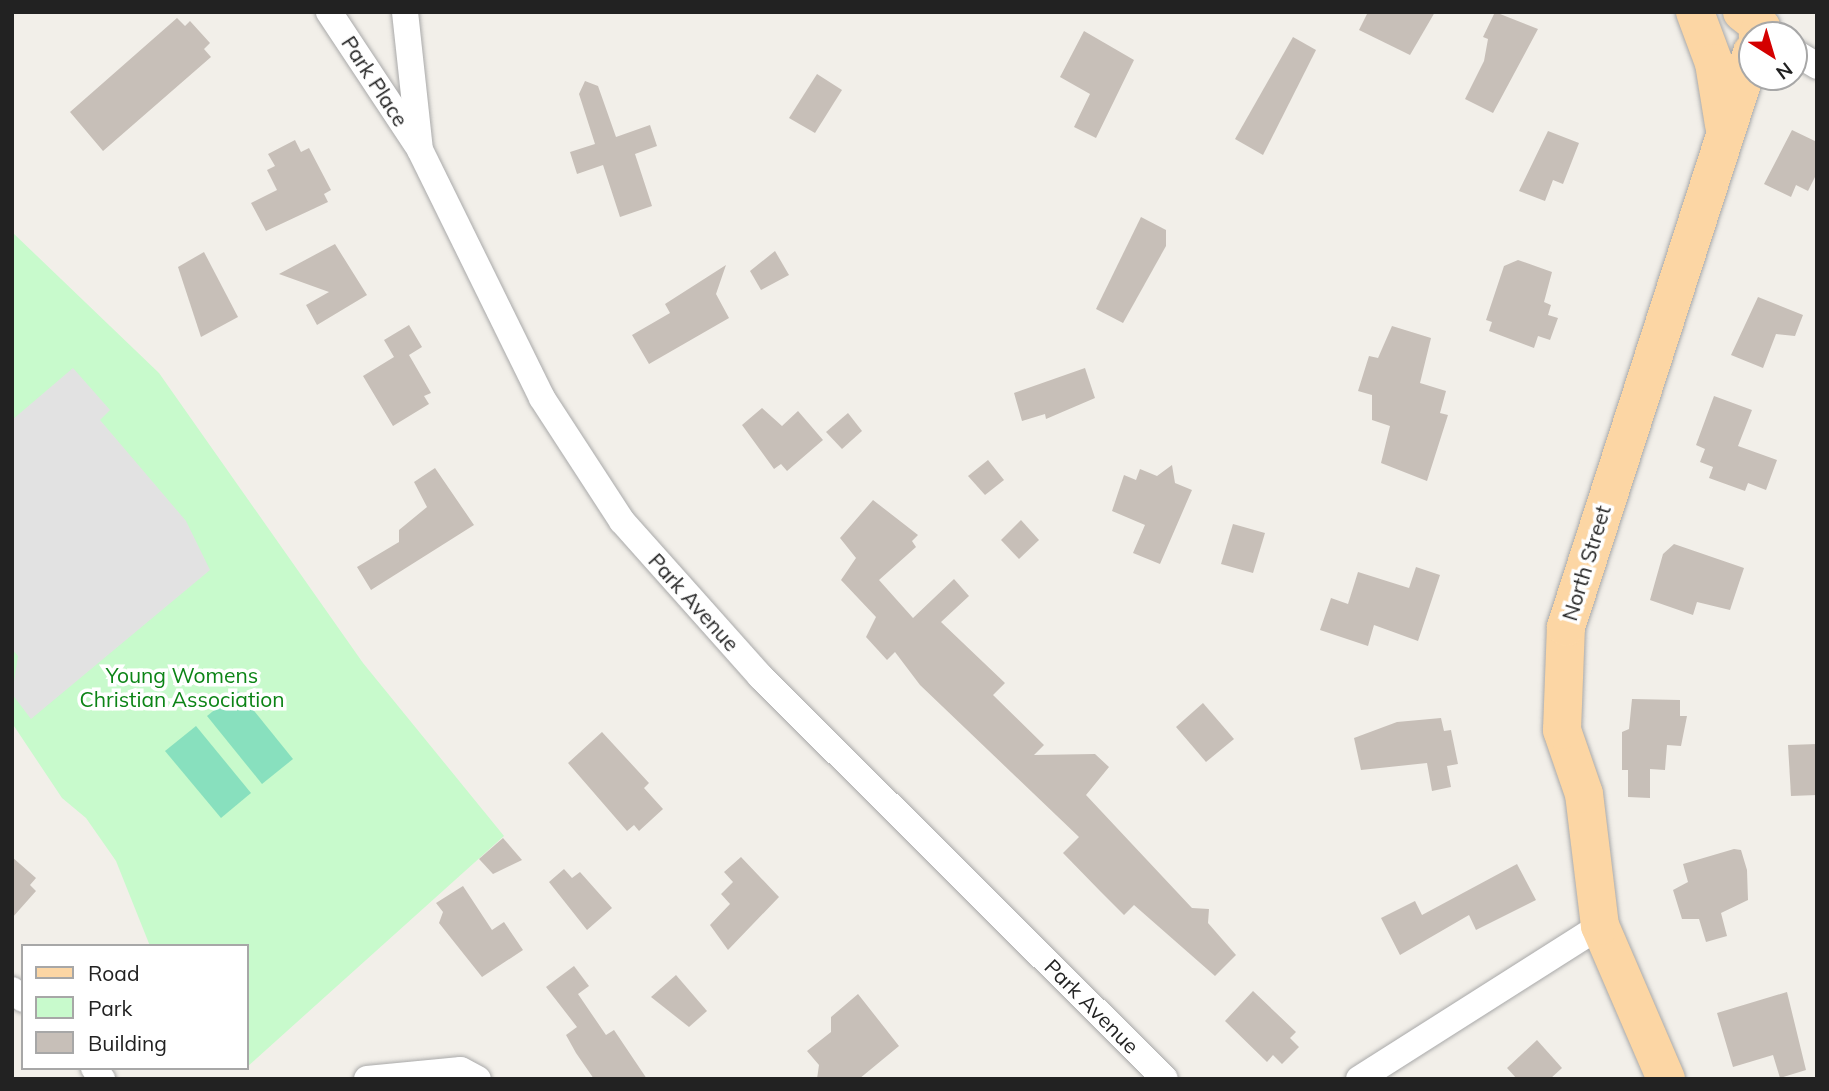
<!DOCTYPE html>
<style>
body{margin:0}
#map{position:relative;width:1829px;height:1091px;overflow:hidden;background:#f2efe9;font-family:Mulish,sans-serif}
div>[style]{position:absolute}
.park>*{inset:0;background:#c8facc}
.pitch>*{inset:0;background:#88e0be}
.parking>*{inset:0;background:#e2e2e2}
.building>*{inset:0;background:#c7bfb8}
.roads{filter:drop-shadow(0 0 2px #a9a9a9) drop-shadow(0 0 2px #a9a9a9)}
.street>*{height:26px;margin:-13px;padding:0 13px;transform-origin:13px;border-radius:13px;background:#fff}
.primary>*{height:38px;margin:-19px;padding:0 19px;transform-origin:19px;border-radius:19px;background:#fcd6a4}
span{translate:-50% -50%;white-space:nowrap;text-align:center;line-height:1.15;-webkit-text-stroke:7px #fff;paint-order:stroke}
.street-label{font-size:21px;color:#222}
.park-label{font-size:21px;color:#0c8416}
.frame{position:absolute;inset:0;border:14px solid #222;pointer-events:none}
.legend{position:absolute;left:21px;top:944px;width:228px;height:126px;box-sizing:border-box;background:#fff;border:2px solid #a7a7a7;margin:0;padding:9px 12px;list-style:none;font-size:21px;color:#222}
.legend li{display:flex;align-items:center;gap:14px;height:35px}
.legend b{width:35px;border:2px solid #a7a7a7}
.north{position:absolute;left:1738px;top:21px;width:70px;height:70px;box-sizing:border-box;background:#fff;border:2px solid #a7a7a7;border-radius:50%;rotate:143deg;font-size:19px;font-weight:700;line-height:28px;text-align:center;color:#222}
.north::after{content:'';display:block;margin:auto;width:24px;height:32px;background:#d40000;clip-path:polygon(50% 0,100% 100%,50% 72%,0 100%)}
</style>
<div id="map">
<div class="park">
<i style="clip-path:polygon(12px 232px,159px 373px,363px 663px,504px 836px,247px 1067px,247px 946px,150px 946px,116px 861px,86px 818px,62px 798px,12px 723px)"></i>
</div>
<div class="pitch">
<i style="clip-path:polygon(238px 691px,293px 759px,262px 784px,207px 716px)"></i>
<i style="clip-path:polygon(196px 726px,251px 793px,221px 818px,165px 751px)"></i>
</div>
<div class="parking">
<i style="clip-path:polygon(73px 368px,110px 410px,100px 420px,186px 521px,210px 570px,31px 719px,12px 694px,18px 656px,12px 649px,12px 420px)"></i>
</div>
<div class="building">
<i style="clip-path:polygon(1368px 12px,1435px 12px,1410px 55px,1359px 30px)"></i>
<i style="clip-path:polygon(1495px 12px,1538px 29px,1493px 113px,1465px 99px,1484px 61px,1488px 39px,1483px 37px)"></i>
<i style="clip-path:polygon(177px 18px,185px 26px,190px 21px,210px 43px,204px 49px,211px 57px,103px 151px,70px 112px)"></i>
<i style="clip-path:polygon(1084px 31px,1134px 60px,1096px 138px,1074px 127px,1090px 94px,1060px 77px)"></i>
<i style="clip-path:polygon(1293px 37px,1316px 50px,1263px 155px,1235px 139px)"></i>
<i style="clip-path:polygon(817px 74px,842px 90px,815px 133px,789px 118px)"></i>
<i style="clip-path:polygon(585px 81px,598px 86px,616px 137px,650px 125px,657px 146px,635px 154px,652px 206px,620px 217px,603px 165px,577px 174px,570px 152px,595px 144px,579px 94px)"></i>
<i style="clip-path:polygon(1792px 130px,1817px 142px,1817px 173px,1808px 191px,1796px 185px,1791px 197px,1764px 184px)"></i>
<i style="clip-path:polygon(1548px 131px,1579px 143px,1563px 184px,1553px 180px,1545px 201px,1519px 191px)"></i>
<i style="clip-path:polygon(295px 140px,301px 152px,309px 148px,331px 190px,324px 194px,328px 202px,266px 231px,251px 203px,277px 190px,267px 170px,275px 166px,268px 154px)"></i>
<i style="clip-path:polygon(1141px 217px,1166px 230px,1166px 246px,1123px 323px,1096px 309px)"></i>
<i style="clip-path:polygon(335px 244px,367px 295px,317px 325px,306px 305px,329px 292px,279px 274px)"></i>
<i style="clip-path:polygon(775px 251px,789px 275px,761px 290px,750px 271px)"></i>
<i style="clip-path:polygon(204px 252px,238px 317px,201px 337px,178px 267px)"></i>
<i style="clip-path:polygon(1518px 260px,1552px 272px,1544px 302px,1551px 305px,1548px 315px,1558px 318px,1550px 340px,1538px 336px,1534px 348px,1489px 331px,1492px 322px,1486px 320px,1504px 266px)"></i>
<i style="clip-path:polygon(726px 265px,716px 294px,729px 318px,649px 364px,632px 335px,670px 313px,665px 304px)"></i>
<i style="clip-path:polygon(1758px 297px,1803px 315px,1795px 336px,1776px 334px,1763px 368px,1731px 355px)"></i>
<i style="clip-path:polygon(409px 325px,422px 347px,409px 355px,431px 393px,424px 396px,429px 404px,393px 426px,363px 376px,394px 357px,384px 340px)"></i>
<i style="clip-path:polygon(1392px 326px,1431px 338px,1420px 383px,1446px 391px,1440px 413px,1448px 415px,1427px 481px,1381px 463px,1390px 426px,1372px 420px,1372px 395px,1358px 391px,1369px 356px,1378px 358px)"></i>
<i style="clip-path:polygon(1085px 368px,1095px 398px,1046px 419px,1045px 414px,1022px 421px,1014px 393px)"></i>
<i style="clip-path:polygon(1714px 396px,1752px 410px,1738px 446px,1777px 460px,1766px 490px,1748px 483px,1745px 491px,1709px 478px,1713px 467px,1700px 462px,1705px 449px,1696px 445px)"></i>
<i style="clip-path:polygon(762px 408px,782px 426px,798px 411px,823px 440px,787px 471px,781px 464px,774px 469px,742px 425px)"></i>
<i style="clip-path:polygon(848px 413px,862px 431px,842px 449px,826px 432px)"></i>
<i style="clip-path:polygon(988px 460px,1004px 480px,985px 495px,968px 476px)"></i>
<i style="clip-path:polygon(1172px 465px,1175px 483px,1192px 490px,1160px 564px,1133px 553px,1145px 525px,1112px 511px,1124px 475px,1136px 480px,1140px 469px,1157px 476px)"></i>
<i style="clip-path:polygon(435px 468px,474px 525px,371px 590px,357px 567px,399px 542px,399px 530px,427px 507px,414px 482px)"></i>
<i style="clip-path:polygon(873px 500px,918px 535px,912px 541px,916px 547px,879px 580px,913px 618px,954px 579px,969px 596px,941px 622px,1005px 683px,993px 695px,1044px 745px,1034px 755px,1095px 754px,1109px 767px,1086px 795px,1192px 908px,1209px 909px,1208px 923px,1236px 955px,1215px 976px,1134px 905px,1124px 915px,1100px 891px,1063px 853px,1079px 837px,920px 685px,895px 652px,887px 660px,866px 637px,876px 617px,841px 580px,856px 558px,840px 538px)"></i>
<i style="clip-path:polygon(1021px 520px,1039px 540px,1019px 559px,1001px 540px)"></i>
<i style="clip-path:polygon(1233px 524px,1265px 533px,1253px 573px,1221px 564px)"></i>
<i style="clip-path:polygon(1674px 544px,1744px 568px,1730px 610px,1697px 602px,1693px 615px,1650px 600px,1663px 554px)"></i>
<i style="clip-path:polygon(1416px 567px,1440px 575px,1418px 641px,1374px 625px,1368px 646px,1320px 630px,1331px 598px,1348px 604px,1358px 572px,1409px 588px)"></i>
<i style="clip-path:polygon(1632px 699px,1680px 700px,1680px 716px,1687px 716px,1681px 746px,1667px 745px,1665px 770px,1650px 769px,1650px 798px,1628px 797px,1628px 770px,1622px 770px,1622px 732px,1629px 729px)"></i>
<i style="clip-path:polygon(1203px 703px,1234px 739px,1206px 762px,1176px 727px)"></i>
<i style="clip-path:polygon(1441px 718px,1444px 731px,1451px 730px,1458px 764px,1447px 766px,1451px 787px,1432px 791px,1427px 763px,1361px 770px,1354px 738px,1397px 722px)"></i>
<i style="clip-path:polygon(602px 732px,649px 783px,644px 788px,663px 809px,639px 831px,634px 825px,627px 831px,568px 763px)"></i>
<i style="clip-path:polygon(1817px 744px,1817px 795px,1791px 796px,1788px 745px)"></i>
<i style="clip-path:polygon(503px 838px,522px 860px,493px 874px,479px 859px)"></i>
<i style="clip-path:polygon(1734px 849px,1741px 850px,1747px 870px,1748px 900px,1721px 913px,1727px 936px,1706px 942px,1699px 919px,1682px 919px,1673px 890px,1688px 882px,1683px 864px)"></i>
<i style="clip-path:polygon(12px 857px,36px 878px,30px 885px,36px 891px,12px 918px)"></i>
<i style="clip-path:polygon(741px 857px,779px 897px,728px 950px,710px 925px,730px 904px,721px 894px,733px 882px,724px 872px)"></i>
<i style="clip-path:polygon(1517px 864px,1536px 900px,1476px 930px,1469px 915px,1400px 955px,1381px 918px,1415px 901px,1422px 915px)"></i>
<i style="clip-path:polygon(564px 869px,572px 878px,580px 872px,612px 908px,587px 930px,549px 882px)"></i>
<i style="clip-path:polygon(463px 886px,492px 930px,504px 922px,523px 950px,482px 977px,439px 923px,443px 912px,436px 903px)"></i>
<i style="clip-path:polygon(574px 966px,589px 986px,578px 994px,606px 1035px,614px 1030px,647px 1079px,594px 1079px,576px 1053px,566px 1035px,577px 1027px,546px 987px)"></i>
<i style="clip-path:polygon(676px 975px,707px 1011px,689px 1027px,651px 997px)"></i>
<i style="clip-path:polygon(1253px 991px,1296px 1032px,1290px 1038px,1299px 1047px,1282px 1064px,1273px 1055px,1267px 1062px,1225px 1021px)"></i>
<i style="clip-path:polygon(1787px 992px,1806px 1070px,1780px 1078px,1773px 1055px,1733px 1067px,1717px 1013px)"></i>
<i style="clip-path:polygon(858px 994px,899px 1046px,859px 1079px,817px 1079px,819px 1065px,807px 1051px,831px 1032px,831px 1017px)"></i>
<i style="clip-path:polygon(1537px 1040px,1562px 1068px,1550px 1079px,1517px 1079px,1507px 1068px)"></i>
</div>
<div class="roads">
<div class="street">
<i style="left:329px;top:12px;width:159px;rotate:56.5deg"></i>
<i style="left:405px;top:12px;width:139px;rotate:83.8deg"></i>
<i style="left:420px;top:150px;width:276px;rotate:63.8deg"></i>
<i style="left:542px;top:398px;width:147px;rotate:57deg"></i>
<i style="left:622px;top:521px;width:208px;rotate:48.3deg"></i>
<i style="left:760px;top:676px;width:571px;rotate:44.86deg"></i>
<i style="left:1794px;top:52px;width:27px;rotate:31deg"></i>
<i style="left:12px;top:990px;width:14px;rotate:39deg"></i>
<i style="left:94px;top:1068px;width:14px;rotate:54deg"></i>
<i style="left:367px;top:1079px;width:94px;rotate:-5.5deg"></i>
<i style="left:461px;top:1070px;width:19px;rotate:28deg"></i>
<i style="left:1359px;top:1079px;width:285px;rotate:-32.4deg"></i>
</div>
<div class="primary">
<i style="left:1695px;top:12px;width:54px;rotate:69.6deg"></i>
<i style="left:1714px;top:63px;width:63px;rotate:80.8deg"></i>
<i style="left:1742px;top:12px;width:24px;rotate:38deg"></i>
<i style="left:1761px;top:27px;width:9px;rotate:111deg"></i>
<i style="left:1666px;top:1079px;width:167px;rotate:-113.3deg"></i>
<i style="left:1600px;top:926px;width:133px;rotate:-96.9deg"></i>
<i style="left:1584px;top:794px;width:68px;rotate:-109deg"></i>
<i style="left:1562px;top:730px;width:103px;rotate:-87.8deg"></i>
<i style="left:1566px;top:627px;width:604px;rotate:-72.07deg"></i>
</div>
</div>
<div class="street-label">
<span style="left:375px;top:81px;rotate:57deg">Park Place</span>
<span style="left:1586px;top:563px;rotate:-73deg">North Street</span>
<span style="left:694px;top:602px;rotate:48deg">Park Avenue</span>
<span style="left:1092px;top:1006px;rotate:45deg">Park Avenue</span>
</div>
<div class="park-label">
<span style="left:182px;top:687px">Young Womens<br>Christian Association</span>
</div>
<div class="frame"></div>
<ul class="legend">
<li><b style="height:9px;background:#fcd6a4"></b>Road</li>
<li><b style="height:19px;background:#c8facc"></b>Park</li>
<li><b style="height:19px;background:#c7bfb8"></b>Building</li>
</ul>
<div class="north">N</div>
</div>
